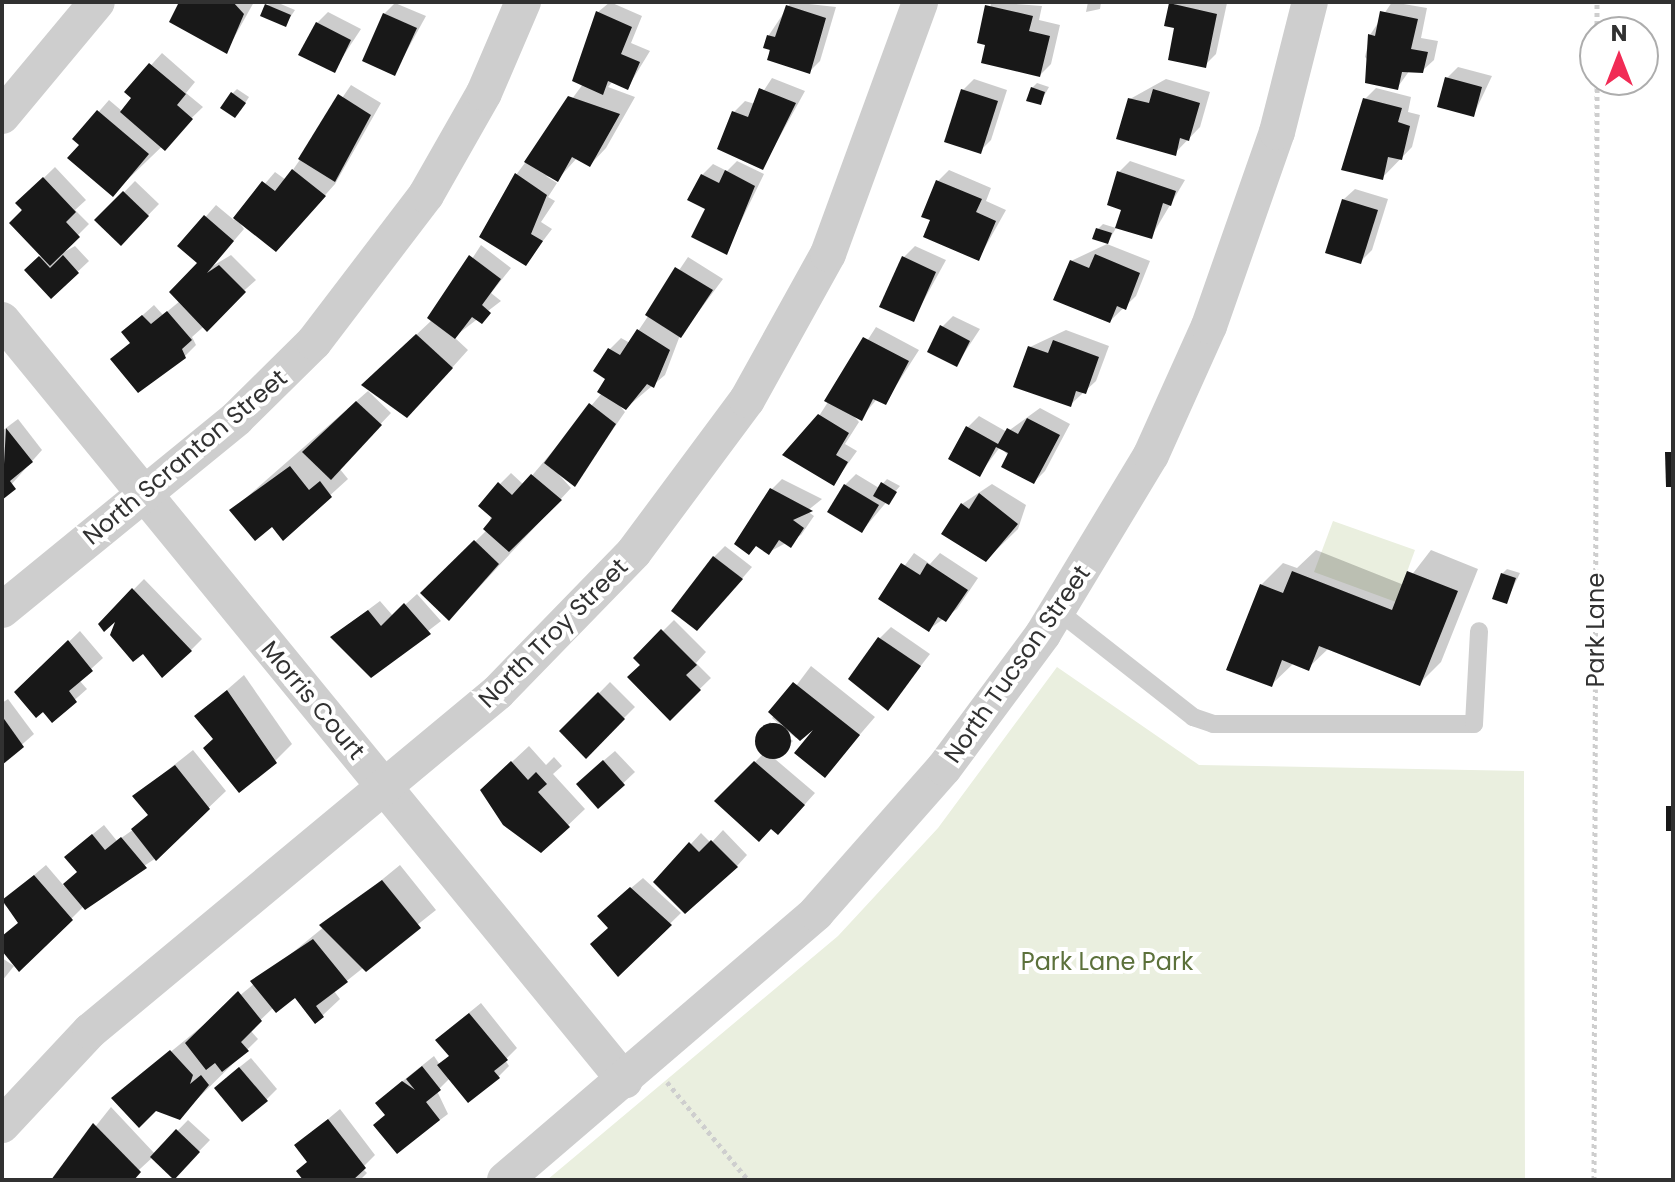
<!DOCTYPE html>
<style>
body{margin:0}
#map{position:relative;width:1675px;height:1182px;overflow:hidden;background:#fff;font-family:Poppins,sans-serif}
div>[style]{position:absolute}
.green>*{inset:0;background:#eaefdf}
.shadow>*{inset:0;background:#0003}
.building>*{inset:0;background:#181818}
.round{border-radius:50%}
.path>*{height:5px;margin-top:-2.5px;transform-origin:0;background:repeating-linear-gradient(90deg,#cecece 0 4px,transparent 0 8px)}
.service>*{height:18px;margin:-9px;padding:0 9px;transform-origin:9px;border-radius:9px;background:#cecece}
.minor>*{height:36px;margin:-18px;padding:0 18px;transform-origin:18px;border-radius:18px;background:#cecece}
span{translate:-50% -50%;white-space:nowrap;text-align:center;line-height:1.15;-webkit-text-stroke:8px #fff;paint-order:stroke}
.street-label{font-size:24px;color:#313131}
.park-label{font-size:24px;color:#5c713b}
.frame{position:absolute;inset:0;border:4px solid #313131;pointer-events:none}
.north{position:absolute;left:1579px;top:16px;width:80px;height:80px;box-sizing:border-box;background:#fff;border:2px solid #adadad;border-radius:50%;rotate:0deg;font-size:22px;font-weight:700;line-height:32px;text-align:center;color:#313131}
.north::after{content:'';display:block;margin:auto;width:28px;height:36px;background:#f12b55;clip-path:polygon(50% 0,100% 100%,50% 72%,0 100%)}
</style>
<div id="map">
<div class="green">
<i style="clip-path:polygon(1333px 521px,1415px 550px,1396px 602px,1314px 572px)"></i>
<i style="clip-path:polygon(1057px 667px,1199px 765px,1524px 771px,1525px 1180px,547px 1180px,838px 936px,938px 828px)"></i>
</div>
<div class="shadow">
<i style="clip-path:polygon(182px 2px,254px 2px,226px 52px)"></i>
<i style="clip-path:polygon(276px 2px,295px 10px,285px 25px,267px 5px)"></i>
<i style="clip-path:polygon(610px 2px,642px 16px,631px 43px,650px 51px,628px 87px,613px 81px,608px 87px,635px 97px,606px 148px,590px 165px,577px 158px,558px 179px,546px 176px,557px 183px,548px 197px,555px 201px,541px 222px,552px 229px,526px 263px,516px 175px,583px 84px,598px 12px)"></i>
<i style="clip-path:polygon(791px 2px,836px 7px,820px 61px,809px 72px,769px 58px,769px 35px)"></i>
<i style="clip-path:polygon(991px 2px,1042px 6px,1039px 20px,1060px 25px,1051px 64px,1040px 75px,987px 44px)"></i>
<i style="clip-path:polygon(1088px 2px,1101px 2px,1100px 9px,1086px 12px)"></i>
<i style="clip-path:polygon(1174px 2px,1227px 3px,1216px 54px,1205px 65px)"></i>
<i style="clip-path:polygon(1392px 2px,1427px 8px,1421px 38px,1438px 41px,1434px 60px,1422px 71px,1410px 70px,1397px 88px,1365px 57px,1370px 35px)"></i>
<i style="clip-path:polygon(395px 3px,426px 16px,394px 74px,384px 14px)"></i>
<i style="clip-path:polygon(328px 12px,361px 29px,334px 70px,317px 23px)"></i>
<i style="clip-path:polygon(162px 53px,195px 82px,186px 93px,203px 107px,124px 183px,75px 139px,109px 100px,122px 111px,134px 98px,127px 92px)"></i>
<i style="clip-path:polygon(1458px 67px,1492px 76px,1474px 114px,1447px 78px)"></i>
<i style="clip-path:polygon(772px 78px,805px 91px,763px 167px,734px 112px,745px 101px,755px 104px)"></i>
<i style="clip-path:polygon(974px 79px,1007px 90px,991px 140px,980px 151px,963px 90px)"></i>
<i style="clip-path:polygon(1166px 79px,1210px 92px,1200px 127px,1175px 153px,1130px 99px)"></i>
<i style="clip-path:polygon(1037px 83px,1049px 87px,1040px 103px,1032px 88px)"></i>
<i style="clip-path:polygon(351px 85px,381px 103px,335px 184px,287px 238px,237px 219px,244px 229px,211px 267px,231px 255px,256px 280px,192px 337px,196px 345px,185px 356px,132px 342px,135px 322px,154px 305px,163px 315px,180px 301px,200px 263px,180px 246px,216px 205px,234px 220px,275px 172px,286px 180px)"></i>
<i style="clip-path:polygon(1376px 88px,1411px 97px,1408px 112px,1420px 115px,1412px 147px,1382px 178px,1365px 99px)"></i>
<i style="clip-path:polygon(237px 89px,249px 97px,240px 111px,232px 94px)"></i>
<i style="clip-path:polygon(737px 161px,764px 174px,726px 252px,702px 175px,713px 164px,727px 171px)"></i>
<i style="clip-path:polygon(1130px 161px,1185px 180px,1151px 237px,1123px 209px,1119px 172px)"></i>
<i style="clip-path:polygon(55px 167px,86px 200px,75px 210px,89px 224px,57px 256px,75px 246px,89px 261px,52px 296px,26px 270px,42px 255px,18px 203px)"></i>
<i style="clip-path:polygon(949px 170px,991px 188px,986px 201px,1006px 210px,979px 258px,932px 219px,938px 181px)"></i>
<i style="clip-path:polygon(135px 181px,159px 204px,121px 243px,97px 220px)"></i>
<i style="clip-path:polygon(1355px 189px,1388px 199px,1372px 250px,1361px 261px,1343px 200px)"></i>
<i style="clip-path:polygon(1103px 224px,1116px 228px,1108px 242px,1098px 229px)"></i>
<i style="clip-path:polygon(1107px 244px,1150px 261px,1136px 296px,1110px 321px,1071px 261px)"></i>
<i style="clip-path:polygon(481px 245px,511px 268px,491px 293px,501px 301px,454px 337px,468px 350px,424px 399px,380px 369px,433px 319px)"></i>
<i style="clip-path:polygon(915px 246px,946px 260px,913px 320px,904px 257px)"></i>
<i style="clip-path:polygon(688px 257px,723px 279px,679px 338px,665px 375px,626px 408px,616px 401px,625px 412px,575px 484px,552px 467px,571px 488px,460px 608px,423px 593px,487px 530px,500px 484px,511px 473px,524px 485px,602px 393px,608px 378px,596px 371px,610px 349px,621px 338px,630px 343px)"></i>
<i style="clip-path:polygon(953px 316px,980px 329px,957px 364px,942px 327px)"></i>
<i style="clip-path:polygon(876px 327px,919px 350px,885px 403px,877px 399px,861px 418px,850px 412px,859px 422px,845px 444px,857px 451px,834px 483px,819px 416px)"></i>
<i style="clip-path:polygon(1066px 330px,1109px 346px,1096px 381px,1070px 405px,1030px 347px)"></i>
<i style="clip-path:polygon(368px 391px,391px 413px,339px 468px,348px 479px,283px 538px,272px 524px,232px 510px)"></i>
<i style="clip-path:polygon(1040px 408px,1070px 424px,1045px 471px,1034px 482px,1000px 447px,979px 475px,968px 427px,979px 416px,1007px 432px)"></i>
<i style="clip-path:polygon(18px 419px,42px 450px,2px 495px,2px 431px)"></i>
<i style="clip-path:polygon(856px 474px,879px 488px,887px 479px,900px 486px,862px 531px,845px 485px)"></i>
<i style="clip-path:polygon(782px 479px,822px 499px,807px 511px,814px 516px,801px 535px,769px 552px,771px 490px)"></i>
<i style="clip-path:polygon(992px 484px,1026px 505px,1018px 529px,986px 560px,962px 504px)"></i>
<i style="clip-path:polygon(725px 546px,752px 567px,708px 618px,714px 557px)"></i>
<i style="clip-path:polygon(1316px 550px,1404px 585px,1431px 550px,1478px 569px,1441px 662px,1419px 684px,1329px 648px,1308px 668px,1294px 663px,1271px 685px,1261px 585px,1283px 563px,1297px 568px)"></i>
<i style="clip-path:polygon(914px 553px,930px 564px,940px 553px,978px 578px,957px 609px,928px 630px,881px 598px)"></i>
<i style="clip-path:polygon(1507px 569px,1520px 573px,1506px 602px,1502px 574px)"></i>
<i style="clip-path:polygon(144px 579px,202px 639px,191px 650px,121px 615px,100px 624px)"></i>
<i style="clip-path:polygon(417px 594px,441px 621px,371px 675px,333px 636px,380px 601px,393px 616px)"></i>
<i style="clip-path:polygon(674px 620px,706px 652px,696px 663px,711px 678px,670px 718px,636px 658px)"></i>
<i style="clip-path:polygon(891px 627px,930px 654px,888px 708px,880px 638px)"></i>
<i style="clip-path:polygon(80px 631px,103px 658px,79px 680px,87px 689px,52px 720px,17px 692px)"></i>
<i style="clip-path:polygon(811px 666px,875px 717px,825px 775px,821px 724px,796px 738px,772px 718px)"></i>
<i style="clip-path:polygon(244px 675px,292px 744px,275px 761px,215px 738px,197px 716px)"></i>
<i style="clip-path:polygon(610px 682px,635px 707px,586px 756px,562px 731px)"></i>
<i style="clip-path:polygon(8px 699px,34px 734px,2px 762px,2px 703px)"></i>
<i style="clip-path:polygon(770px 722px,793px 741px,775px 759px,815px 793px,789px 822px,717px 800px,765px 752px,755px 744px)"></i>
<i style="clip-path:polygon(529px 746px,546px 765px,554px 757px,562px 766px,553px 774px,585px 809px,541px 851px,499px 774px)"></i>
<i style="clip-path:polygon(193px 750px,226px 791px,156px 858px,84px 906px,20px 970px,2px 937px,20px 921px,2px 902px,46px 865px,64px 886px,79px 871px,78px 846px,104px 825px,117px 841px,134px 829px,149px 814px,135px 796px)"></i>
<i style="clip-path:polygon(615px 751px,635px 772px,598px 807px,589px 773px)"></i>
<i style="clip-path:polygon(723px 830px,747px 855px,737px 866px,656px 882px,701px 833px,711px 843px)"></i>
<i style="clip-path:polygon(400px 865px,436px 910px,334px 991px,340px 999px,323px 1015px,316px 1021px,295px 995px,274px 1007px,250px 1030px,258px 1039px,179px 1117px,114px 1098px)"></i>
<i style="clip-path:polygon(643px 878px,681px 913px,618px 974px,611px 905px)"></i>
<i style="clip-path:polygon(2px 958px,14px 966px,2px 981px)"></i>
<i style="clip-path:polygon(481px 1003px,517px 1048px,505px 1060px,509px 1066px,498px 1077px,450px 1078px,437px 1091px,448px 1114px,397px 1152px,389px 1092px,434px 1056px,440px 1065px,450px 1055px,449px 1029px)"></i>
<i style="clip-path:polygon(251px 1058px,277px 1089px,266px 1100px,227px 1077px)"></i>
<i style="clip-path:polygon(111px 1107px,155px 1154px,188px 1120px,210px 1140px,174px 1177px,153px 1157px,128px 1180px,53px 1180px)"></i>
<i style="clip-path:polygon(340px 1109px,375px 1155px,362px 1168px,367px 1173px,360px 1180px,305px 1180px,309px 1161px,297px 1145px)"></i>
</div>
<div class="building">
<i style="clip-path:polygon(179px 2px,233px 2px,244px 14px,227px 54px,169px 22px)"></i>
<i style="clip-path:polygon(1169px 3px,1217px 14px,1206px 68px,1168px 60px,1174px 28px,1164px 26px)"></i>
<i style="clip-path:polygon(265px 4px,291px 15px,286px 27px,260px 16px)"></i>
<i style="clip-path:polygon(786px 5px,826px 18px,810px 74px,767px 60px,770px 50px,763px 48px,767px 35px,775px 37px)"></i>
<i style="clip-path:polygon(985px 5px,1033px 16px,1029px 31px,1050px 36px,1040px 77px,981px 63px,985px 45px,977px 43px)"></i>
<i style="clip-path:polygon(596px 11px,632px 27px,621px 54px,640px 62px,628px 90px,608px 81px,603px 95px,572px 81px)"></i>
<i style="clip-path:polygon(1380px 11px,1418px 19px,1411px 49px,1428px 52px,1423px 73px,1402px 72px,1398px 90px,1365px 83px,1368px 34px,1375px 36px)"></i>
<i style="clip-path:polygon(383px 13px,417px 28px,395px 76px,362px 61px)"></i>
<i style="clip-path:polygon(316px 22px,351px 40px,335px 73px,298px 55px)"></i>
<i style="clip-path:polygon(149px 63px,186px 94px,177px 105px,193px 119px,165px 151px,120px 112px,131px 98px,124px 92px)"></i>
<i style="clip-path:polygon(1445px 77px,1482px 87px,1474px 117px,1437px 107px)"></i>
<i style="clip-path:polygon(1031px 87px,1045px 92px,1041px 105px,1026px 101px)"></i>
<i style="clip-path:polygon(759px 88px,796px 103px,763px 170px,717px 149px,732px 111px,748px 117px)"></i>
<i style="clip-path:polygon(961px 89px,998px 101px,981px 154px,944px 142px)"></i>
<i style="clip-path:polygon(1153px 89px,1200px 103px,1189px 141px,1180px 138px,1176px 156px,1116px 139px,1128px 98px,1149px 103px)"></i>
<i style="clip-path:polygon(231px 92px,246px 103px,235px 118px,220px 108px)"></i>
<i style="clip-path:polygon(338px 94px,371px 115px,335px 182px,298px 159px)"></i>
<i style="clip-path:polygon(568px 96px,620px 114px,590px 167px,572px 157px,558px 182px,524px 162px)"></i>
<i style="clip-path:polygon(1363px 98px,1402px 108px,1398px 122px,1410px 126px,1402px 160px,1388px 157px,1383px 180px,1341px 170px)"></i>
<i style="clip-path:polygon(97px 110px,149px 154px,113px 197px,67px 158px,79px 145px,72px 139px)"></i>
<i style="clip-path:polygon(292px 169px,326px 196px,276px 252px,233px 218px,262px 181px,275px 191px)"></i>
<i style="clip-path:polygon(725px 170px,755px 186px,727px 255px,691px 237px,705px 209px,687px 200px,701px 174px,719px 183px)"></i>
<i style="clip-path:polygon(1117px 171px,1176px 191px,1171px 206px,1163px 203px,1152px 239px,1115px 228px,1121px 210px,1107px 205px)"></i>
<i style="clip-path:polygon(515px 173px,547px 195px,531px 234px,543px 241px,526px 266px,479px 237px)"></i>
<i style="clip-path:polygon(43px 177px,76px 212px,66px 222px,80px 237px,50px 266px,9px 223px,22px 210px,15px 203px)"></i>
<i style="clip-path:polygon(936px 180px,982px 199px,976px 212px,996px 221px,979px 261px,923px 237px,930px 220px,921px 217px)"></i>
<i style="clip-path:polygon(123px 191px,149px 216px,121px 246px,94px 220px)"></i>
<i style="clip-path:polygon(1342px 199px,1378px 210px,1361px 264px,1325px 253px)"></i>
<i style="clip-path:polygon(204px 215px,234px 241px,207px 273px,219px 265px,246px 292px,207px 332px,169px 292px,197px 263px,177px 246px)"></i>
<i style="clip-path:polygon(1096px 228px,1112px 233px,1108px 244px,1092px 239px)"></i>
<i style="clip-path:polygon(1095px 254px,1140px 273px,1126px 310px,1117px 306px,1110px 323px,1053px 300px,1070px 260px,1089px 268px)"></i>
<i style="clip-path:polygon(63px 255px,79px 273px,51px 299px,24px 270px,39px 256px,50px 268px)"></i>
<i style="clip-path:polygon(469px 255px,501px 279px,482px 305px,491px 313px,482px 324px,472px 317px,455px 339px,427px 318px)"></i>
<i style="clip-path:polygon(902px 256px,936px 272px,914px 322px,879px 307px)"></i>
<i style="clip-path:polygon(675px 267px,713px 290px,681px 338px,645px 315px)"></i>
<i style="clip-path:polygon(167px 311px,192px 340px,182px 349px,186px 358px,138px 393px,110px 359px,130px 343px,121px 332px,142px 315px,151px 324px)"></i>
<i style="clip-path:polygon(940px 325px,970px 341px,957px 367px,927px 352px)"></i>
<i style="clip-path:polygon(637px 329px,670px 350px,654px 388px,647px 384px,626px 410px,597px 392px,605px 379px,593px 371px,608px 348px,620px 355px)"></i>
<i style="clip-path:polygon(416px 334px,453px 368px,407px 418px,361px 385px)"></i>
<i style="clip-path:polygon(863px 337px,909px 361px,886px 405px,873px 399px,862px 421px,824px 401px)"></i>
<i style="clip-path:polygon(1053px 340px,1099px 357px,1086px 394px,1076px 391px,1071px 407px,1013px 387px,1028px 346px,1048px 353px)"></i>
<i style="clip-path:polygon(356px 401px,382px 425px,331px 480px,302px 452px)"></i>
<i style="clip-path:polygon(589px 403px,616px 424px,575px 487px,544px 463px)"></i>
<i style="clip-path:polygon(818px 414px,849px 433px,836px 455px,848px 462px,834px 486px,782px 455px)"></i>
<i style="clip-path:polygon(1027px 418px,1060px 435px,1034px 484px,1001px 467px,1008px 453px,996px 447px,980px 477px,948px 459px,966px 426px,998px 444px,1007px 428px,1018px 434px)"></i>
<i style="clip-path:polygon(6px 428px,33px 462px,10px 481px,16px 489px,2px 500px)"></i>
<i style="clip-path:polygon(1665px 452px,1673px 452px,1673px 487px,1666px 487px)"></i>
<i style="clip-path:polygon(290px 466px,309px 490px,320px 481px,332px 497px,283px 541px,272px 527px,255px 541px,229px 510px)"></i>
<i style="clip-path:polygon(531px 474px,562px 500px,509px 552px,483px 529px,492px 518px,478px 506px,498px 482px,512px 495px)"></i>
<i style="clip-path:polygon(881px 482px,897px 492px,889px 505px,873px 496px)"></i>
<i style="clip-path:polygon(844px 484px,879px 505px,862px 533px,827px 512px)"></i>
<i style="clip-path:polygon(770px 488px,813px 511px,793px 520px,804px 528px,791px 548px,779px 540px,769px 555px,756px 546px,749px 555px,734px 544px)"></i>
<i style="clip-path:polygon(979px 493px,1018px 524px,986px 562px,941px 534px,961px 503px,969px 509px)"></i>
<i style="clip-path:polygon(474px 540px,499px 564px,449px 621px,420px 593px)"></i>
<i style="clip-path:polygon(713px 556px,743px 579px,697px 631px,671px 611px)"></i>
<i style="clip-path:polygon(901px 563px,920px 575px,927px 563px,968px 590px,946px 622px,938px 617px,929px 632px,878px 599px)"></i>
<i style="clip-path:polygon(1292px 571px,1392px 610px,1407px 571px,1458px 591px,1420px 686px,1319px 646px,1309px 671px,1282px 660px,1272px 687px,1226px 670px,1260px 584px,1283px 593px)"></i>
<i style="clip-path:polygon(1501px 573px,1516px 578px,1507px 604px,1492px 599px)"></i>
<i style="clip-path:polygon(132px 588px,192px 651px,162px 678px,143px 654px,133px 662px,110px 635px,115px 622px,104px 632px,98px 624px)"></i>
<i style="clip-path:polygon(404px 603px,431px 634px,371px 678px,330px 637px,368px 610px,381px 626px)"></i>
<i style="clip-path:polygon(661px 629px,697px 665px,686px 675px,701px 690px,670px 721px,627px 677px,640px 665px,633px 658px)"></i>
<i style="clip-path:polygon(878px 637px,921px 666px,888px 711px,848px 679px)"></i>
<i style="clip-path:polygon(68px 640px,93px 671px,69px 691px,77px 702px,52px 723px,43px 712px,36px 718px,14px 692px)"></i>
<i style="clip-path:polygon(793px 682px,860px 735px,825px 778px,794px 753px,813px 730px,800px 741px,768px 712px)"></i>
<i style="clip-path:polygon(227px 690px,277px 763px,239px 793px,203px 748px,213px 739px,194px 716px)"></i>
<i style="clip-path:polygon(598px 692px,625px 719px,586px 759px,559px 731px)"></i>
<i style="clip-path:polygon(2px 716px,24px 747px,2px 765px)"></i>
<i class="round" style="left:755px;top:723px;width:36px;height:36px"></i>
<i style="clip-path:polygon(603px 760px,625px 785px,598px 809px,576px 784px)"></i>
<i style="clip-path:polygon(511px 761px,528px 780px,536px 772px,547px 784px,538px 792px,570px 827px,541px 853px,503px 825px,480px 790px)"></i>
<i style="clip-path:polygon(754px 761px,805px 805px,778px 835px,771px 829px,759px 842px,714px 801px)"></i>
<i style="clip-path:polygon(175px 765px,210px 809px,156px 861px,131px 829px,148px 815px,132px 796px)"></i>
<i style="clip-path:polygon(1666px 806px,1673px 806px,1673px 831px,1666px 831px)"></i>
<i style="clip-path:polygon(92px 834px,105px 850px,121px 837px,147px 868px,85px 910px,63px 884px,77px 872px,64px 857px)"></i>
<i style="clip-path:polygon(711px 840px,738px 867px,685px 914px,653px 882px,689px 842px,699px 852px)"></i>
<i style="clip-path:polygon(34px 875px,73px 920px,19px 972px,2px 951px,2px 936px,18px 923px,2px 900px)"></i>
<i style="clip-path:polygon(382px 880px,421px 928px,366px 972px,319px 925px)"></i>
<i style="clip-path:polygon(630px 887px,672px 925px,618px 977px,590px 944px,608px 928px,597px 916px)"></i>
<i style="clip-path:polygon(313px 939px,348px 982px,316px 1006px,324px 1017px,315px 1024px,295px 998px,276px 1013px,250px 981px)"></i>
<i style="clip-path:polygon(238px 991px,262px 1021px,241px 1042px,249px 1051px,222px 1072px,215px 1063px,206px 1070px,185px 1043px)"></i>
<i style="clip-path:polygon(469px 1013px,508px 1060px,494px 1071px,500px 1078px,468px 1103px,437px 1065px,449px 1056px,435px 1040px)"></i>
<i style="clip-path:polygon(170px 1050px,193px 1075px,190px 1084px,201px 1075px,209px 1085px,180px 1120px,156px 1111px,139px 1128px,111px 1098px)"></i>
<i style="clip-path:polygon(422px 1066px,441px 1090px,426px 1102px,440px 1120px,397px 1154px,373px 1125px,385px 1115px,375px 1103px,402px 1081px,415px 1090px,406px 1079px)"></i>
<i style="clip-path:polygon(239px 1067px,268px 1101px,242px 1122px,214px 1088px)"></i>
<i style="clip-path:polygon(328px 1119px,366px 1168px,353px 1180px,303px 1180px,296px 1171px,307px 1162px,294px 1145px)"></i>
<i style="clip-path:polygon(93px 1123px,141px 1172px,134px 1180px,51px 1180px)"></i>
<i style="clip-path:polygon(176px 1129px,200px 1152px,174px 1180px,150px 1157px)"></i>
</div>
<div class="path">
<i style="left:1597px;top:32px;width:30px;rotate:-90deg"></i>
<i style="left:667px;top:1082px;width:127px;rotate:50.4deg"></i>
<i style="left:1594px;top:1180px;width:1100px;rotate:-89.84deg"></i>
</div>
<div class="service">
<i style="left:1058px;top:611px;width:172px;rotate:38.1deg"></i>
<i style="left:1193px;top:717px;width:21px;rotate:19deg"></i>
<i style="left:1213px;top:724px;width:261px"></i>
<i style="left:1474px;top:724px;width:93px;rotate:-86.9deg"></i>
</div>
<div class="minor">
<i style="left:2px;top:116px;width:148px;rotate:-50.2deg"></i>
<i style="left:2px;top:320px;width:983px;rotate:50.69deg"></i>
<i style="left:2px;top:610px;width:303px;rotate:-39.2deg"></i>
<i style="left:237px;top:418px;width:108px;rotate:-44.6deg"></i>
<i style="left:314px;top:342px;width:185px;rotate:-52.7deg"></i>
<i style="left:426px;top:195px;width:117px;rotate:-60.4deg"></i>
<i style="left:484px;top:93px;width:99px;rotate:-66.8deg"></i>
<i style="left:2px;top:1125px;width:129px;rotate:-46.9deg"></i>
<i style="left:90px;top:1031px;width:530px;rotate:-39.72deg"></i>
<i style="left:498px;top:692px;width:195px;rotate:-45.8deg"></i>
<i style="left:634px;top:552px;width:189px;rotate:-53.4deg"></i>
<i style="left:747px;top:400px;width:167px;rotate:-61deg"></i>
<i style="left:828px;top:254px;width:268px;rotate:-69.9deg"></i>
<i style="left:505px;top:1180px;width:410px;rotate:-40.6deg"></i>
<i style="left:816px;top:913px;width:193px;rotate:-48.6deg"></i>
<i style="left:944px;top:768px;width:167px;rotate:-53.5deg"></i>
<i style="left:1043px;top:634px;width:209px;rotate:-58.9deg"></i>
<i style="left:1151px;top:455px;width:141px;rotate:-65.8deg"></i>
<i style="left:1209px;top:326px;width:206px;rotate:-70.7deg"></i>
<i style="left:1277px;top:132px;width:134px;rotate:-75.8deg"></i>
</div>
<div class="street-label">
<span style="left:185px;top:457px;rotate:-40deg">North Scranton Street</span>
<span style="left:1596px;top:630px;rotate:-90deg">Park Lane</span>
<span style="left:553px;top:633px;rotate:-45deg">North Troy Street</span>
<span style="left:1017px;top:664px;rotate:-55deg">North Tucson Street</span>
<span style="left:313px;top:700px;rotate:50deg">Morris Court</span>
</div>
<div class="park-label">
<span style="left:1107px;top:962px">Park Lane Park</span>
</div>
<div class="frame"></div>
<div class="north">N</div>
</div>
